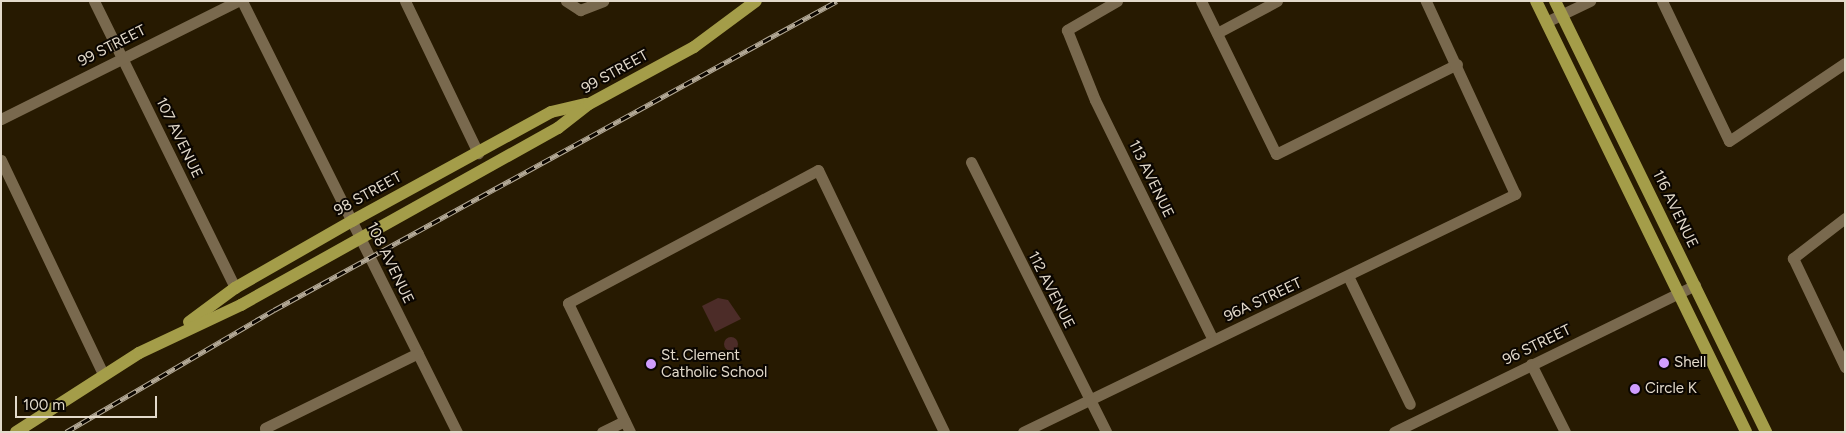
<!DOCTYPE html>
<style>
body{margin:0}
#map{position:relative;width:1846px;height:433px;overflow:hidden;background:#271a01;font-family:Figtree,sans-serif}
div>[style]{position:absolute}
.green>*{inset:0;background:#4c2c28}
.round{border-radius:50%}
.minor>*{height:11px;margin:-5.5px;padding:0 5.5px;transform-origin:5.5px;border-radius:5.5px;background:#79694e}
.major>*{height:12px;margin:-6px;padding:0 6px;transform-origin:6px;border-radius:6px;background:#a49d49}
.rail>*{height:5px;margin-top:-2.5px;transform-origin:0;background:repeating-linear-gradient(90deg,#0b0601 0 9px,#b3a997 0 18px);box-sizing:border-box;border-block:1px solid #b3a997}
.dots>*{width:14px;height:14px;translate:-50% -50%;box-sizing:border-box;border:2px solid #0b0601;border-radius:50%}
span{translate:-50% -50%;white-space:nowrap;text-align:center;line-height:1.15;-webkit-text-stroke:4px #0b0601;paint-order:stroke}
.street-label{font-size:15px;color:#e3dacb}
.poi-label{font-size:15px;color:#e3dacb}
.left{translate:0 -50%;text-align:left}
.frame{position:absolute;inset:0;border:2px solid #e3dacb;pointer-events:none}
.scale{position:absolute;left:15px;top:396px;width:142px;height:22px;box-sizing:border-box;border:2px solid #e3dacb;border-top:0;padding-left:6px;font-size:15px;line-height:18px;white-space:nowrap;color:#e3dacb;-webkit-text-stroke:4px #0b0601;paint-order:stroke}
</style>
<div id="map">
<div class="green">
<i style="clip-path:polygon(718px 298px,728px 300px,741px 319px,715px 332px,702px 306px)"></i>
<i class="round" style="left:724px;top:337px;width:14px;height:14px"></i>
</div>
<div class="minor">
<i style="left:94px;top:1px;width:320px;rotate:63.8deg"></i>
<i style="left:242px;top:1px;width:482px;rotate:63.5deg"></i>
<i style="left:405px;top:1px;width:169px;rotate:64.3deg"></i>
<i style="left:566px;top:1px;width:17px;rotate:33deg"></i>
<i style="left:580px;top:10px;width:25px;rotate:-21deg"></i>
<i style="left:1117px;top:1px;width:58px;rotate:149.9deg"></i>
<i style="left:1067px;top:30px;width:75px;rotate:68.2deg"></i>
<i style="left:1095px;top:100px;width:267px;rotate:63.8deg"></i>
<i style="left:1201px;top:1px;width:170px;rotate:63.9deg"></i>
<i style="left:1276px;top:154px;width:202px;rotate:-26.4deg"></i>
<i style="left:1662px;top:1px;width:155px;rotate:64.4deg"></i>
<i style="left:1729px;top:141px;width:140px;rotate:-33.9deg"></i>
<i style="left:1546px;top:22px;width:49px;rotate:-25.5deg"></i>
<i style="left:1217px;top:33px;width:68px;rotate:-28.1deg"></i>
<i style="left:1px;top:119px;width:265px;rotate:-26.5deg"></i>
<i style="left:1px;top:160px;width:237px;rotate:64.5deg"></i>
<i style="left:971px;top:162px;width:302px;rotate:63.4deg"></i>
<i style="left:1845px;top:218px;width:66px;rotate:142.4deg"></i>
<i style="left:1793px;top:258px;width:121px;rotate:64.5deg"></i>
<i style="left:1348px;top:276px;width:142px;rotate:64.2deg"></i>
<i style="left:1531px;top:364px;width:76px;rotate:63.4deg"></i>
<i style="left:267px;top:432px;width:4px;rotate:-117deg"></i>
<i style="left:265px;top:428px;width:170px;rotate:-26.1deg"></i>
<i style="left:602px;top:432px;width:25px;rotate:-26deg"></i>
<i style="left:630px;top:432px;width:143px;rotate:-115.7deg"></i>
<i style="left:568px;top:303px;width:283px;rotate:-28deg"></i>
<i style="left:818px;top:170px;width:291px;rotate:64.3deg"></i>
<i style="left:1023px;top:432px;width:547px;rotate:-25.81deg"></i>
<i style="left:1515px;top:194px;width:213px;rotate:-114.8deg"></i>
<i style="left:1394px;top:432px;width:335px;rotate:-26deg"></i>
</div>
<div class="major">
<i style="left:1536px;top:1px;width:479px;rotate:64deg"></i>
<i style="left:1555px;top:1px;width:480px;rotate:63.9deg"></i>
<i style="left:189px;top:322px;width:57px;rotate:-36.5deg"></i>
<i style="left:235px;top:288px;width:135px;rotate:-29.8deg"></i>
<i style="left:352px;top:221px;width:227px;rotate:-28.7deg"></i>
<i style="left:551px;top:112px;width:36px;rotate:-13deg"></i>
<i style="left:16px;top:432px;width:146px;rotate:-32.7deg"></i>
<i style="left:139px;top:353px;width:113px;rotate:-25.2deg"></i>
<i style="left:241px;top:305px;width:363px;rotate:-29.2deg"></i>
<i style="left:558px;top:128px;width:39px;rotate:-38deg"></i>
<i style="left:589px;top:104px;width:119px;rotate:-28.5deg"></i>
<i style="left:694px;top:47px;width:77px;rotate:-36.6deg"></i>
</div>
<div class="rail">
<i style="left:66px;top:432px;width:241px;rotate:-30.4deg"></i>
<i style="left:274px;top:310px;width:642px;rotate:-28.76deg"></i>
</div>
<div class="dots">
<i style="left:1664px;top:363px;background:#d09dff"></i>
<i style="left:651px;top:364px;background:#d09dff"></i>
<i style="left:1635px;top:389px;background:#d09dff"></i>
</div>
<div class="street-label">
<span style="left:112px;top:46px;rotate:-27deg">99 STREET</span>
<span style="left:615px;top:72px;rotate:-29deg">99 STREET</span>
<span style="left:179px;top:138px;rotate:64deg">107 AVENUE</span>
<span style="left:1151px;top:179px;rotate:64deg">113 AVENUE</span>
<span style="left:368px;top:194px;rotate:-29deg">98 STREET</span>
<span style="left:1675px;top:209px;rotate:64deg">116 AVENUE</span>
<span style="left:390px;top:263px;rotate:64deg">108 AVENUE</span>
<span style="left:1051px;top:290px;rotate:63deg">112 AVENUE</span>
<span style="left:1263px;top:300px;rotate:-25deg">96A STREET</span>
<span style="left:1537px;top:345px;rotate:-26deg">96 STREET</span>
</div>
<div class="poi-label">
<span class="left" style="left:661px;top:364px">St. Clement<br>Catholic School</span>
<span class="left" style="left:1674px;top:363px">Shell</span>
<span class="left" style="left:1645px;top:389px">Circle K</span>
</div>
<div class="frame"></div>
<div class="scale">100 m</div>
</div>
